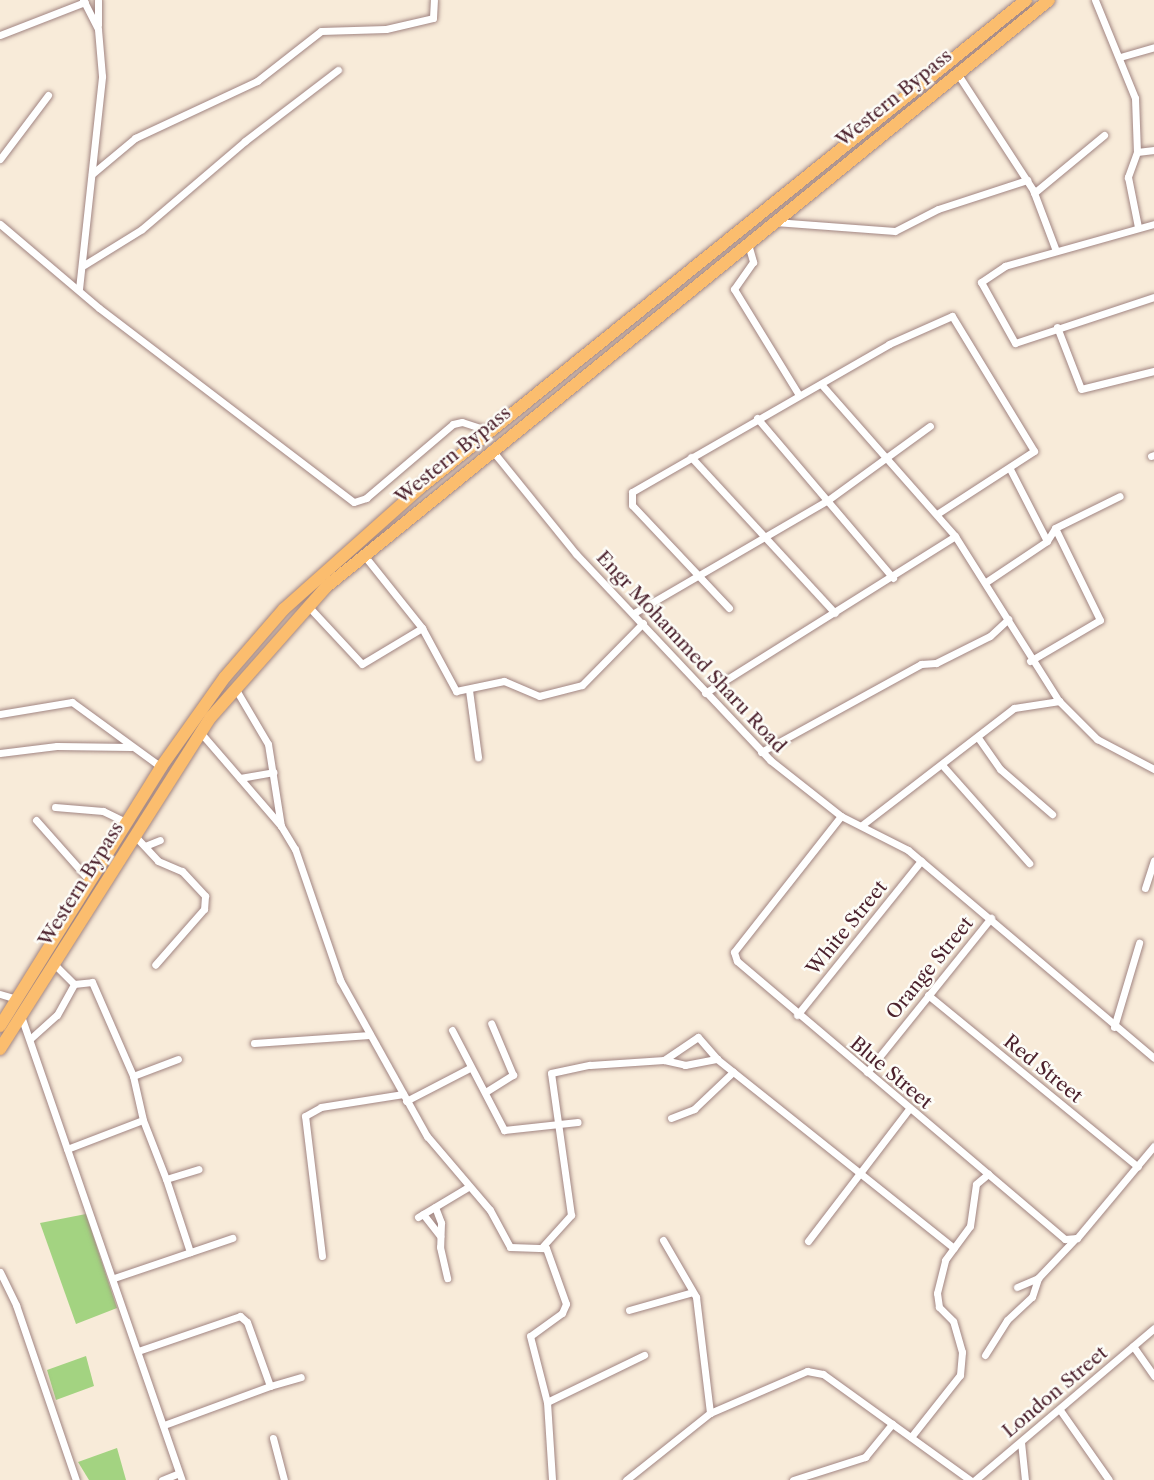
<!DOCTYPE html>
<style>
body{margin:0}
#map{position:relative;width:1154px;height:1480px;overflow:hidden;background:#f8ebd9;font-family:"Libre Caslon Text",serif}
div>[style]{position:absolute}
.green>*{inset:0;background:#a3d381}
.roads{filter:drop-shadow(0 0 2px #a18582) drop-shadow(0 0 2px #a18582)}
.minor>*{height:7px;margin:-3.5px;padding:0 3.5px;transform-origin:3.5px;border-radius:3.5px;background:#fff}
.primary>*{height:12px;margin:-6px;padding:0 6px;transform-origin:6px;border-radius:6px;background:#fbbd6e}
span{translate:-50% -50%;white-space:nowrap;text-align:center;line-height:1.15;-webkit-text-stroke:5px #fdfcf7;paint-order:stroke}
.street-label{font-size:19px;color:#4a1f2b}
</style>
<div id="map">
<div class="green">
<i style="clip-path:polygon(86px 1214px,117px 1308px,76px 1324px,40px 1223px)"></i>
<i style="clip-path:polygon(86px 1356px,94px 1386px,56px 1400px,47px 1370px)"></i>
<i style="clip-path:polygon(117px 1448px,126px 1480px,89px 1480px,78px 1462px)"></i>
</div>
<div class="roads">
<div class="minor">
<i style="left:1095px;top:0;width:106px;rotate:67.8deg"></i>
<i style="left:1135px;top:98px;width:54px;rotate:87.9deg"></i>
<i style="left:1137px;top:152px;width:27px;rotate:110deg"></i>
<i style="left:1128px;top:177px;width:51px;rotate:78.7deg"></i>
<i style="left:98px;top:25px;width:25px;rotate:-90deg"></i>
<i style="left:0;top:35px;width:91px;rotate:-21.2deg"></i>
<i style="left:1120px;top:57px;width:35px;rotate:-16deg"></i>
<i style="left:957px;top:73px;width:140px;rotate:57deg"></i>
<i style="left:1033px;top:190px;width:65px;rotate:69.3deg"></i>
<i style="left:1137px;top:152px;width:17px;rotate:-7deg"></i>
<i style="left:0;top:159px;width:80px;rotate:-53.1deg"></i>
<i style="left:92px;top:174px;width:56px;rotate:-39.9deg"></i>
<i style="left:135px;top:138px;width:135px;rotate:-25deg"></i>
<i style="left:257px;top:81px;width:81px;rotate:-38deg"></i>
<i style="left:321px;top:31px;width:65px;rotate:-1.8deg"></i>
<i style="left:386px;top:29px;width:48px;rotate:-13.2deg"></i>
<i style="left:433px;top:18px;width:18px;rotate:-87deg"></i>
<i style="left:1034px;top:193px;width:91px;rotate:-39.6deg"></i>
<i style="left:775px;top:222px;width:120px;rotate:4.3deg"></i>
<i style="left:895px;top:231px;width:48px;rotate:-27.1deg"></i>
<i style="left:938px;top:209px;width:94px;rotate:-18deg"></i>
<i style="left:0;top:224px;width:130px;rotate:40.3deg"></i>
<i style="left:99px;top:308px;width:320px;rotate:37.3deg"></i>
<i style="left:354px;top:502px;width:13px;rotate:-18deg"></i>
<i style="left:366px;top:498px;width:114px;rotate:-40.4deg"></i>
<i style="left:453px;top:424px;width:9px;rotate:-13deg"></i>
<i style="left:462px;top:422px;width:29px;rotate:18deg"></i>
<i style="left:1154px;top:224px;width:155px;rotate:164.3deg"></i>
<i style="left:1005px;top:266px;width:29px;rotate:146deg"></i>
<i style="left:981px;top:282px;width:70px;rotate:60.9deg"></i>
<i style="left:1015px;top:343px;width:146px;rotate:-18.3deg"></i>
<i style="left:748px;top:244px;width:19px;rotate:74deg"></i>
<i style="left:753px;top:262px;width:33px;rotate:125deg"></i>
<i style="left:734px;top:289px;width:124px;rotate:58.5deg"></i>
<i style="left:84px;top:265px;width:68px;rotate:-31.8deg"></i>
<i style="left:142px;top:229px;width:135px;rotate:-40.5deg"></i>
<i style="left:245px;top:141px;width:117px;rotate:-37.4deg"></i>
<i style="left:79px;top:289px;width:214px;rotate:-83.8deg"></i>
<i style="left:102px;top:76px;width:47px;rotate:-94.9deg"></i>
<i style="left:98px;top:29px;width:33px;rotate:-117deg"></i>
<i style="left:1057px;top:327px;width:66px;rotate:68.8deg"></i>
<i style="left:1081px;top:389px;width:75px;rotate:-13.9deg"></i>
<i style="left:821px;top:384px;width:203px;rotate:48.6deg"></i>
<i style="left:955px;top:536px;width:195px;rotate:57.8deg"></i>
<i style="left:1059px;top:701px;width:54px;rotate:45deg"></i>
<i style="left:1097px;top:739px;width:64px;rotate:27.8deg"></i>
<i style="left:757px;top:418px;width:210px;rotate:49.6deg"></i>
<i style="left:491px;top:449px;width:135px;rotate:51deg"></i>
<i style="left:576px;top:554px;width:283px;rotate:46.7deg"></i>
<i style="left:770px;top:760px;width:90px;rotate:38.3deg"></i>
<i style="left:841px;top:816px;width:75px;rotate:26.9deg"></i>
<i style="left:908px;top:850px;width:322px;rotate:40.2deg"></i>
<i style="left:1151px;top:456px;width:3px;rotate:-18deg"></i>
<i style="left:691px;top:457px;width:212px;rotate:47.3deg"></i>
<i style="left:1010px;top:469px;width:81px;rotate:62.8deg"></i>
<i style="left:363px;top:554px;width:95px;rotate:51.4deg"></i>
<i style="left:422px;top:628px;width:72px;rotate:61.6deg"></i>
<i style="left:456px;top:691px;width:49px;rotate:-11.8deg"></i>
<i style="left:504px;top:681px;width:38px;rotate:23deg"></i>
<i style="left:539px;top:696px;width:44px;rotate:-14.3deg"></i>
<i style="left:582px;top:685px;width:87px;rotate:-45.5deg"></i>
<i style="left:986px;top:582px;width:73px;rotate:-33.9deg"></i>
<i style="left:1047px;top:541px;width:15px;rotate:-58deg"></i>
<i style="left:1055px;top:528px;width:72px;rotate:-26.2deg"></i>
<i style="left:308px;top:606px;width:79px;rotate:47deg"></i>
<i style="left:362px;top:664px;width:70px;rotate:-31deg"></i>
<i style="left:729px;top:608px;width:141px;rotate:-133.3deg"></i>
<i style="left:632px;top:505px;width:13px;rotate:-90deg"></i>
<i style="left:632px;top:492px;width:297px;rotate:-29.9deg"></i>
<i style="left:889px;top:344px;width:69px;rotate:-24deg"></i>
<i style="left:952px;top:316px;width:158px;rotate:58.7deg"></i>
<i style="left:1034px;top:451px;width:116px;rotate:147deg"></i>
<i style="left:634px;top:613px;width:225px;rotate:-30.2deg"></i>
<i style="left:828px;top:500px;width:126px;rotate:-36deg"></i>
<i style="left:1030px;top:661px;width:81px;rotate:-30.4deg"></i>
<i style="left:1100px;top:620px;width:102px;rotate:-116.1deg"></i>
<i style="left:235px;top:688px;width:65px;rotate:59.5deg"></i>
<i style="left:268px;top:744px;width:83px;rotate:81deg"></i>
<i style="left:469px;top:690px;width:68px;rotate:82.3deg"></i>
<i style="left:705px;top:693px;width:295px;rotate:-32.1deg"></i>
<i style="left:0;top:714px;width:73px;rotate:-9.5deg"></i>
<i style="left:72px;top:702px;width:110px;rotate:36.1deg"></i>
<i style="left:200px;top:732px;width:124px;rotate:49.2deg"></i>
<i style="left:281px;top:826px;width:27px;rotate:59deg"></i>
<i style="left:295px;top:849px;width:139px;rotate:71deg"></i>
<i style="left:340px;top:980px;width:179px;rotate:60.9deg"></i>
<i style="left:427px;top:1136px;width:97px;rotate:49.6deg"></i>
<i style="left:490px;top:1210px;width:42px;rotate:61.6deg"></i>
<i style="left:510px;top:1247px;width:36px;rotate:2deg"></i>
<i style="left:546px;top:1248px;width:59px;rotate:70.3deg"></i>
<i style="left:566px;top:1304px;width:10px;rotate:114deg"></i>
<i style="left:562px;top:1313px;width:39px;rotate:144deg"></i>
<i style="left:530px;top:1336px;width:68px;rotate:75.6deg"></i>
<i style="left:547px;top:1402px;width:78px;rotate:86.3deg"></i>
<i style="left:979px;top:739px;width:37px;rotate:55deg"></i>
<i style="left:1000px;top:769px;width:69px;rotate:40.9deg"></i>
<i style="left:761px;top:752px;width:183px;rotate:-28.8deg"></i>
<i style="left:921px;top:664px;width:15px;rotate:-4deg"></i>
<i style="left:936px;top:663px;width:60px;rotate:-26.6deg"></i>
<i style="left:990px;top:636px;width:25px;rotate:-43deg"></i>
<i style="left:0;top:753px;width:57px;rotate:-7deg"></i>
<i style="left:57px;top:746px;width:74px;rotate:0.8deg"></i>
<i style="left:943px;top:766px;width:130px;rotate:48.4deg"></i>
<i style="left:240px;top:778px;width:34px;rotate:-10deg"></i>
<i style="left:55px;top:807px;width:48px;rotate:4.8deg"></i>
<i style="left:103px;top:811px;width:25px;rotate:26deg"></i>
<i style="left:841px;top:816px;width:173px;rotate:128.2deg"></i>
<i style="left:734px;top:952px;width:9px;rotate:72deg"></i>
<i style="left:737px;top:961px;width:430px;rotate:40.3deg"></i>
<i style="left:1065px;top:1239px;width:12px;rotate:-5deg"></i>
<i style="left:1077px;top:1238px;width:120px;rotate:-50.1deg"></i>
<i style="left:36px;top:820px;width:80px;rotate:48.5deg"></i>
<i style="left:862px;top:825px;width:192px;rotate:-37.6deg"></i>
<i style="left:1014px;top:708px;width:46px;rotate:-8.8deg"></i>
<i style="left:134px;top:835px;width:35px;rotate:47deg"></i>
<i style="left:158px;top:861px;width:26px;rotate:23deg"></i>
<i style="left:182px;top:871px;width:34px;rotate:47deg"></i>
<i style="left:205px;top:896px;width:13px;rotate:94deg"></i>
<i style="left:204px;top:909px;width:74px;rotate:131.2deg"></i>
<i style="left:145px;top:846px;width:16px;rotate:-22deg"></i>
<i style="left:1145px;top:888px;width:29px;rotate:-72deg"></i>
<i style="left:54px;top:964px;width:28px;rotate:45deg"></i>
<i style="left:0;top:994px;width:17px;rotate:17deg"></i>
<i style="left:928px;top:995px;width:271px;rotate:39.3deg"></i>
<i style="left:797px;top:1015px;width:198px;rotate:-51.2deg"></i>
<i style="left:21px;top:1016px;width:491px;rotate:70.9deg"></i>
<i style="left:1114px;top:1027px;width:88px;rotate:-73.4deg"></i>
<i style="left:452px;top:1030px;width:113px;rotate:62.5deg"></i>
<i style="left:504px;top:1130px;width:74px;rotate:-6.2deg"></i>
<i style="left:30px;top:1039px;width:36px;rotate:-42deg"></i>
<i style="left:57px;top:1015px;width:35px;rotate:-61deg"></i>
<i style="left:74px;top:984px;width:18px;rotate:-6deg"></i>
<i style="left:92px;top:982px;width:103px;rotate:66.4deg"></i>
<i style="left:133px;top:1076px;width:45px;rotate:77.2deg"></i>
<i style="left:143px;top:1120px;width:63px;rotate:68.7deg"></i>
<i style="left:166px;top:1179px;width:34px;rotate:-17deg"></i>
<i style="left:254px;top:1043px;width:116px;rotate:-3.9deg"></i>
<i style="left:664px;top:1060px;width:41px;rotate:-34.1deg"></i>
<i style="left:698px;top:1037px;width:29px;rotate:49deg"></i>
<i style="left:717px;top:1059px;width:303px;rotate:38.6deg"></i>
<i style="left:867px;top:1072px;width:198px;rotate:-51.2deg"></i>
<i style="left:133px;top:1076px;width:48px;rotate:-20.7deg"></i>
<i style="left:487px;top:1091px;width:31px;rotate:-32deg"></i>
<i style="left:513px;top:1075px;width:56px;rotate:-112.9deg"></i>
<i style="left:406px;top:1101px;width:72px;rotate:-27.3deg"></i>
<i style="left:671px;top:1118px;width:25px;rotate:-21deg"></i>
<i style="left:694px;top:1109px;width:54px;rotate:-43.5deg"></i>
<i style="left:67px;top:1149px;width:81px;rotate:-20.9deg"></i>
<i style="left:166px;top:1179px;width:77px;rotate:71.8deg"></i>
<i style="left:435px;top:1207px;width:17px;rotate:69deg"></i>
<i style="left:441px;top:1223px;width:24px;rotate:92deg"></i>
<i style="left:440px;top:1247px;width:32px;rotate:77deg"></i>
<i style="left:423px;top:1214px;width:28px;rotate:52deg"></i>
<i style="left:418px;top:1217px;width:58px;rotate:-31deg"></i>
<i style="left:663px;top:1240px;width:66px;rotate:59.9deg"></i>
<i style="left:696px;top:1297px;width:117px;rotate:83.1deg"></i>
<i style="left:808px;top:1241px;width:166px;rotate:-52.6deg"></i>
<i style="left:543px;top:1246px;width:42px;rotate:-47.9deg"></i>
<i style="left:571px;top:1215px;width:143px;rotate:-98deg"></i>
<i style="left:551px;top:1073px;width:40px;rotate:-12deg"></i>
<i style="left:590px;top:1065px;width:74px;rotate:-3.9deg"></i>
<i style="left:664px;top:1060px;width:22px;rotate:13deg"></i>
<i style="left:685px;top:1065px;width:33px;rotate:-11deg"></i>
<i style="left:322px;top:1256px;width:141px;rotate:-96.9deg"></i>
<i style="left:305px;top:1116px;width:18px;rotate:-29deg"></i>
<i style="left:321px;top:1107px;width:83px;rotate:-9deg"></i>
<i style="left:0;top:1272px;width:37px;rotate:64deg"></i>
<i style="left:16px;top:1305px;width:185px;rotate:71.1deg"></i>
<i style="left:114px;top:1278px;width:125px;rotate:-18.7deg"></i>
<i style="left:1017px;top:1287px;width:23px;rotate:-23deg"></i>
<i style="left:629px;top:1310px;width:66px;rotate:-15.7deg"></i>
<i style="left:1133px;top:1346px;width:37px;rotate:55deg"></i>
<i style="left:138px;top:1351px;width:108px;rotate:-18.9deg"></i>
<i style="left:240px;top:1316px;width:9px;rotate:41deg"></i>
<i style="left:247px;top:1322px;width:68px;rotate:70.2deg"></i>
<i style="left:270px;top:1386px;width:113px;rotate:159.8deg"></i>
<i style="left:985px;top:1355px;width:41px;rotate:-57.8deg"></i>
<i style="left:1007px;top:1320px;width:34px;rotate:-43deg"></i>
<i style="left:1032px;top:1297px;width:20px;rotate:-72deg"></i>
<i style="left:1038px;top:1278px;width:55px;rotate:-46.5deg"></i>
<i style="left:270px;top:1386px;width:32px;rotate:-16deg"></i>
<i style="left:547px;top:1402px;width:108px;rotate:-25.9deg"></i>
<i style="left:1060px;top:1410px;width:85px;rotate:55deg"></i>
<i style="left:911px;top:1437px;width:79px;rotate:-51.7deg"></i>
<i style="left:960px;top:1375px;width:23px;rotate:-85deg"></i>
<i style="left:962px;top:1352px;width:32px;rotate:-106deg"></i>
<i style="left:953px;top:1321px;width:20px;rotate:-135deg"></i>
<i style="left:939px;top:1307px;width:14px;rotate:-98deg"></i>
<i style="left:937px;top:1293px;width:34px;rotate:-76deg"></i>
<i style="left:945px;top:1260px;width:42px;rotate:-53.7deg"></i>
<i style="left:970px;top:1226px;width:42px;rotate:-81.9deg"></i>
<i style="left:976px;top:1184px;width:16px;rotate:-40deg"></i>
<i style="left:273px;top:1438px;width:43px;rotate:75.3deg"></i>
<i style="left:1021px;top:1442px;width:38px;rotate:84deg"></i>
<i style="left:162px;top:1480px;width:18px;rotate:-22deg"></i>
<i style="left:626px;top:1480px;width:107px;rotate:-38.6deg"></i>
<i style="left:710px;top:1413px;width:106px;rotate:-23.4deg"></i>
<i style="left:807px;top:1371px;width:16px;rotate:11deg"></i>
<i style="left:823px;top:1374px;width:181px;rotate:35.8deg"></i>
<i style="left:793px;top:1480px;width:76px;rotate:-17.7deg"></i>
<i style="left:865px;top:1457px;width:43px;rotate:-50.7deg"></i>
<i style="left:975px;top:1480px;width:235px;rotate:-40.3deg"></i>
</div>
<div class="primary">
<i style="left:0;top:1026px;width:305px;rotate:-58.1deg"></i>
<i style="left:161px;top:767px;width:110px;rotate:-54.6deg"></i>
<i style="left:225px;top:677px;width:90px;rotate:-49.1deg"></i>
<i style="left:284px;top:609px;width:182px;rotate:-41.7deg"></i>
<i style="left:420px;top:488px;width:778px;rotate:-38.84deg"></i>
<i style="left:0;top:1049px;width:393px;rotate:-57.6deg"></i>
<i style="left:211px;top:717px;width:174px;rotate:-48.5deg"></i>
<i style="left:326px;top:587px;width:931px;rotate:-39.07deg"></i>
</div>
</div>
<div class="street-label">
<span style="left:894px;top:98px;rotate:-39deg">Western Bypass</span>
<span style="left:453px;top:455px;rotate:-39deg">Western Bypass</span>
<span style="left:691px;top:652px;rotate:47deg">Engr Mohammed Sharu Road</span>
<span style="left:81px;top:884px;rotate:-58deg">Western Bypass</span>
<span style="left:847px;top:928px;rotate:-51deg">White Street</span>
<span style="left:930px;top:968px;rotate:-51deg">Orange Street</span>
<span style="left:1043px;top:1069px;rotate:39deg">Red Street</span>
<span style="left:891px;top:1073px;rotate:40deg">Blue Street</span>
<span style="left:1055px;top:1392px;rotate:-40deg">London Street</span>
</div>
</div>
